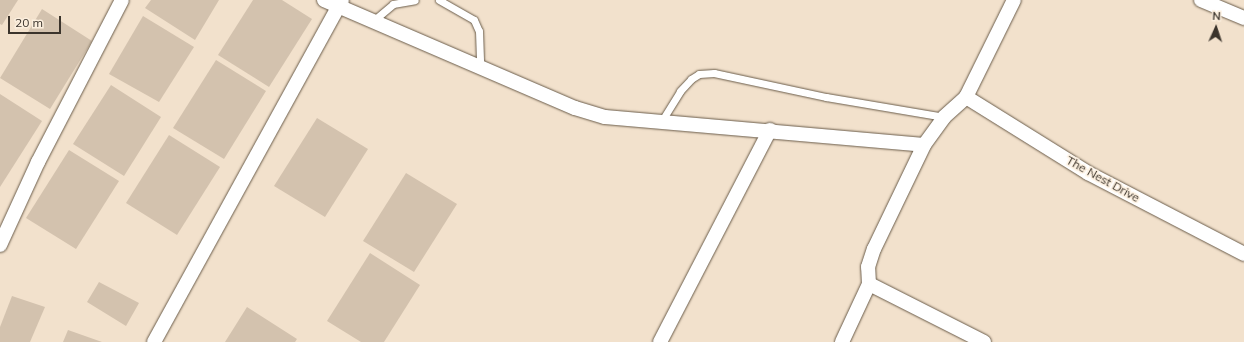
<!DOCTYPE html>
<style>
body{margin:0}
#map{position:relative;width:1244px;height:342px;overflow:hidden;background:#f2e1cc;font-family:Mulish,sans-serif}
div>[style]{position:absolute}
.building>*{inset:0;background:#d3c2ae}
.roads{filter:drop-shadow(0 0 1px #6a5c4a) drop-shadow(0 0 1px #6a5c4a)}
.lane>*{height:7px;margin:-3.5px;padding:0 3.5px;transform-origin:3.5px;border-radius:3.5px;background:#fff}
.street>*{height:14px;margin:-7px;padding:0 7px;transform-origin:7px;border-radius:7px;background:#fff}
span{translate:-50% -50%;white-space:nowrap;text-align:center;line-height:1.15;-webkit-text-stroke:3px #fcefde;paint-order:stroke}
.street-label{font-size:12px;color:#3b342c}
.north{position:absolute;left:1196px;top:8px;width:40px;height:40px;-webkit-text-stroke:3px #fcefde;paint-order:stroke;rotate:3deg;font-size:11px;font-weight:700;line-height:16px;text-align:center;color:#3b342c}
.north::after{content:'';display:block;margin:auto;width:14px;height:18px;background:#3b342c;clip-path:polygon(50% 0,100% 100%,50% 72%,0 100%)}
.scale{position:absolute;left:8px;top:16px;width:53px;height:18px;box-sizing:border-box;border:2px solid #3b342c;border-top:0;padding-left:5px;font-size:12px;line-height:14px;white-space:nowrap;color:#3b342c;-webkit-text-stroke:3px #fcefde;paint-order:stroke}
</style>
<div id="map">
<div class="building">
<i style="clip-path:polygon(0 0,18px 0,2px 25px,0 24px)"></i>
<i style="clip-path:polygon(151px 0,219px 0,195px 40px,145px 8px)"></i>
<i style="clip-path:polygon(253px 0,282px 0,312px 19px,269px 87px,218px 55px)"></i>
<i style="clip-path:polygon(42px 9px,92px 41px,50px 109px,0 78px)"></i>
<i style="clip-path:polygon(143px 16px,194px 47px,159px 102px,109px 74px)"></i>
<i style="clip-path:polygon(216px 60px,266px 91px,224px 159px,173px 128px)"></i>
<i style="clip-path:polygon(111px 85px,161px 117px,124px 176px,73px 144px)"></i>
<i style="clip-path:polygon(0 94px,42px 121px,0 187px)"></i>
<i style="clip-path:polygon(317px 118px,368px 149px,325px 217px,274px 186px)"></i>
<i style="clip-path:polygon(169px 135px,220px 167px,177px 235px,126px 203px)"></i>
<i style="clip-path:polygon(69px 150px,119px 181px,76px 249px,26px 218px)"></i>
<i style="clip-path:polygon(406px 173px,457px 204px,414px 272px,363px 241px)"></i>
<i style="clip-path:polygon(370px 253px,420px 285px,384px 342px,361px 342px,327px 321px)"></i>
<i style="clip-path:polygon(99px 282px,139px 303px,126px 326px,87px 302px)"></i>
<i style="clip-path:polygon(12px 296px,45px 307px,30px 342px,0 342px,0 327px)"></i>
<i style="clip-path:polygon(247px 307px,297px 339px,295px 342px,225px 342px)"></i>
<i style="clip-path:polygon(68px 330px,102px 342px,63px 342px)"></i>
</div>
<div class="roads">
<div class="lane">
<i style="left:439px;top:0;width:40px;rotate:29.7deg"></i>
<i style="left:474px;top:20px;width:12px;rotate:66deg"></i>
<i style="left:479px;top:31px;width:36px;rotate:88deg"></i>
<i style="left:373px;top:21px;width:26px;rotate:-40deg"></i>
<i style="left:393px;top:4px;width:22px;rotate:-10deg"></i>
<i style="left:661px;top:122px;width:36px;rotate:-58deg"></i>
<i style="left:680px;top:91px;width:16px;rotate:-47deg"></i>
<i style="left:691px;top:79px;width:9px;rotate:-32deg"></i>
<i style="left:699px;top:74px;width:15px;rotate:-4deg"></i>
<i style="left:714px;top:73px;width:115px;rotate:12.1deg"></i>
<i style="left:826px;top:97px;width:120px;rotate:9.6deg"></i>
</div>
<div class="street">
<i style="left:324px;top:0;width:273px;rotate:23.3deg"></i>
<i style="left:575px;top:108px;width:31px;rotate:17deg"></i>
<i style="left:605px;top:117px;width:320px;rotate:5deg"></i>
<i style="left:1201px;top:0;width:47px;rotate:22.7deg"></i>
<i style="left:966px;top:97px;width:144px;rotate:31.9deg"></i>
<i style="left:1088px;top:173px;width:176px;rotate:27.4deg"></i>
<i style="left:0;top:245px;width:91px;rotate:-65.4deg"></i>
<i style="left:38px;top:162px;width:182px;rotate:-62.6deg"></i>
<i style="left:154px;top:342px;width:390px;rotate:-61.2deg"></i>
<i style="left:660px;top:342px;width:239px;rotate:-62.6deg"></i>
<i style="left:842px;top:342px;width:64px;rotate:-65deg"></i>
<i style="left:984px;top:342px;width:129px;rotate:-153.2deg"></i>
<i style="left:869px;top:284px;width:17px;rotate:-93deg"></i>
<i style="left:868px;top:267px;width:19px;rotate:-72deg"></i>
<i style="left:874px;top:249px;width:115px;rotate:-64.3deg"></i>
<i style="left:924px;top:145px;width:34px;rotate:-54deg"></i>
<i style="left:944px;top:117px;width:30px;rotate:-42deg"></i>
<i style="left:966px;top:97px;width:108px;rotate:-63.7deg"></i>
</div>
</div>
<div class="street-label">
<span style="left:1103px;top:179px;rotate:29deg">The Nest Drive</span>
</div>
<div class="north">N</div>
<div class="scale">20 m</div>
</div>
